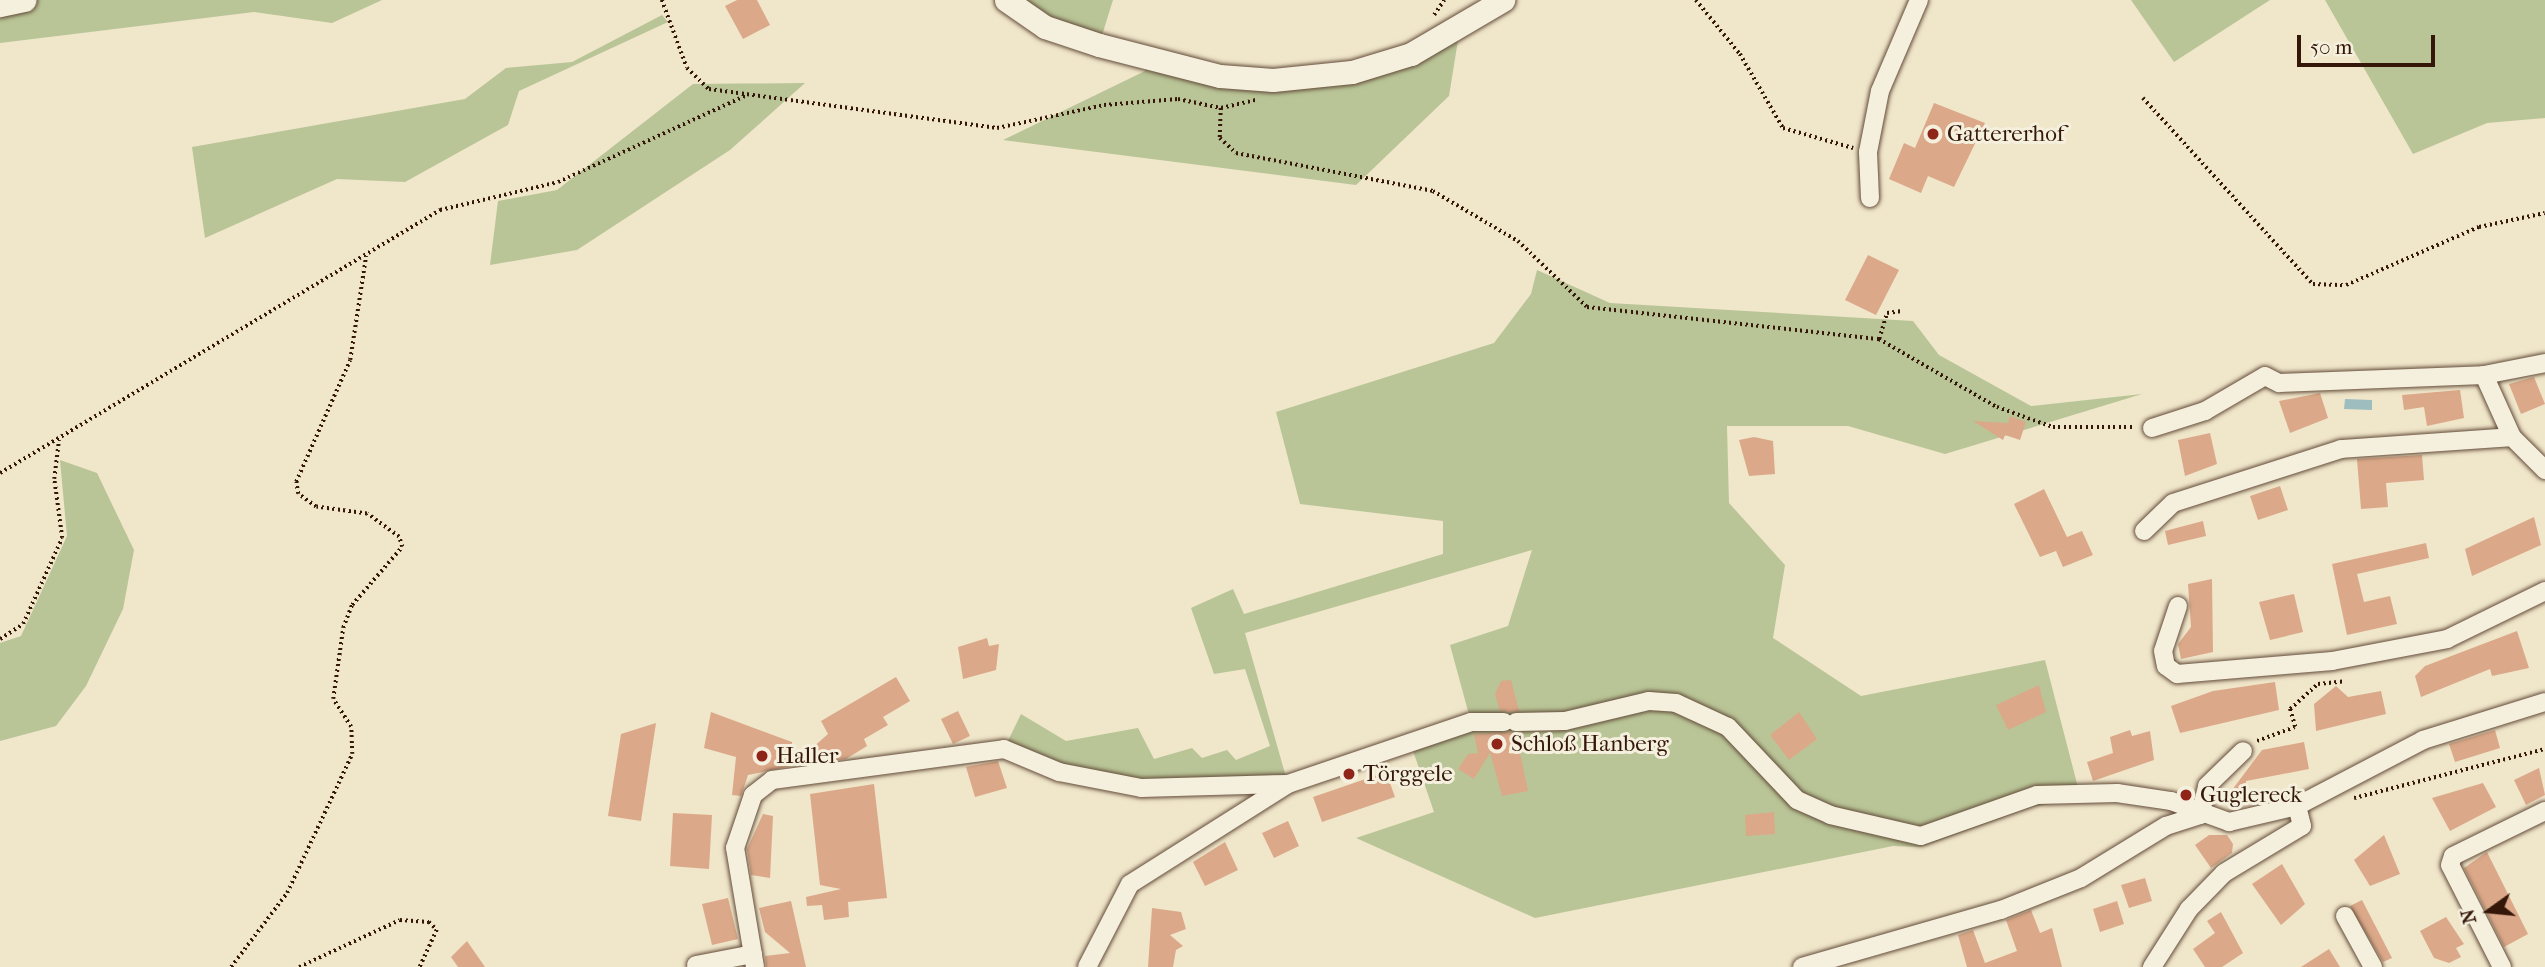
<!DOCTYPE html>
<meta charset="utf-8">
<style>
body{margin:0}
#map{position:relative;width:2545px;height:967px;overflow:hidden;background:#f0e6ca;font-family:"IM FELL French Canon",serif}
div>[style]{position:absolute}
.green>*{inset:0;background:#b9c597}
.water>*{inset:0;background:#9dbdbf}
.building>*{inset:0;background:#dba989}
.path>*{height:3.5px;margin-top:-1.75px;transform-origin:0;background:repeating-linear-gradient(90deg,#341709 0 2px,transparent 0 5.5px)}
.roads{filter:drop-shadow(0 0 2px #634b39) drop-shadow(0 0 2px #634b39)}
.minor>*{height:18px;margin:-9px;padding:0 9px;transform-origin:9px;border-radius:9px;background:#f5efdd}
.tertiary>*{height:23px;margin:-11.5px;padding:0 11.5px;transform-origin:11.5px;border-radius:11.5px;background:#f5efdd}
.dots>*{width:19px;height:19px;translate:-50% -50%;box-sizing:border-box;border:4px solid #f5efdd;border-radius:50%}
span{translate:-50% -50%;white-space:nowrap;text-align:center;line-height:1.15;-webkit-text-stroke:6px #f5efdd;paint-order:stroke}
.poi-label{font-size:23px;color:#341709}
.left{translate:0 -50%;text-align:left}
.north{position:absolute;left:2454px;top:876px;width:70px;height:70px;-webkit-text-stroke:5px #f5efdd;paint-order:stroke;rotate:255deg;font-size:19px;font-weight:700;line-height:28px;text-align:center;color:#341709}
.north::after{content:'';display:block;margin:auto;width:24px;height:32px;background:#341709;clip-path:polygon(50% 0,100% 100%,50% 72%,0 100%)}
.scale{position:absolute;left:2297px;top:35px;width:138px;height:32px;box-sizing:border-box;border:4px solid #341709;border-top:0;padding-left:9px;font-size:21px;line-height:24px;white-space:nowrap;color:#341709;-webkit-text-stroke:5px #f5efdd;paint-order:stroke}
</style>
<div id="map">
<div class="green">
<i style="clip-path:polygon(0 0,382px 0,332px 23px,254px 12px,0 43px)"></i>
<i style="clip-path:polygon(1006px 0,1113px 0,1099px 45px)"></i>
<i style="clip-path:polygon(2131px 0,2270px 0,2174px 62px)"></i>
<i style="clip-path:polygon(2325px 0,2545px 0,2545px 118px,2487px 123px,2413px 154px)"></i>
<i style="clip-path:polygon(662px 15px,668px 22px,519px 91px,508px 125px,405px 182px,337px 179px,205px 238px,192px 147px,465px 99px,506px 68px,572px 62px)"></i>
<i style="clip-path:polygon(1460px 28px,1449px 96px,1356px 185px,1003px 140px,1145px 71px,1145px 58px,1316px 78px)"></i>
<i style="clip-path:polygon(805px 83px,730px 150px,577px 250px,490px 265px,498px 201px,557px 190px,693px 84px)"></i>
<i style="clip-path:polygon(1537px 270px,1610px 303px,1913px 321px,1939px 355px,2031px 406px,2142px 394px,1945px 454px,1848px 426px,1727px 426px,1729px 503px,1785px 565px,1773px 638px,1861px 696px,2045px 660px,2081px 799px,2032px 807px,1921px 847px,1893px 846px,1535px 918px,1356px 838px,1434px 812px,1410px 742px,1471px 722px,1450px 645px,1508px 626px,1532px 550px,1245px 633px,1288px 784px,1141px 788px,1004px 749px,1021px 714px,1066px 741px,1138px 728px,1154px 759px,1192px 748px,1202px 758px,1227px 750px,1236px 760px,1270px 746px,1245px 669px,1214px 674px,1191px 608px,1233px 589px,1244px 614px,1443px 554px,1443px 521px,1300px 504px,1276px 412px,1494px 343px,1531px 294px)"></i>
<i style="clip-path:polygon(60px 460px,97px 473px,134px 550px,123px 609px,86px 686px,56px 726px,0 741px,0 643px,21px 636px,67px 536px)"></i>
</div>
<div class="water">
<i style="clip-path:polygon(2345px 399px,2372px 400px,2372px 410px,2344px 409px)"></i>
</div>
<div class="building">
<i style="clip-path:polygon(737px 0,757px 0,770px 25px,743px 39px,725px 6px)"></i>
<i style="clip-path:polygon(1934px 103px,1985px 123px,1954px 187px,1928px 176px,1921px 193px,1889px 179px,1904px 143px,1915px 148px)"></i>
<i style="clip-path:polygon(1868px 255px,1899px 270px,1876px 315px,1845px 300px)"></i>
<i style="clip-path:polygon(2534px 377px,2545px 404px,2521px 414px,2509px 384px)"></i>
<i style="clip-path:polygon(2460px 390px,2464px 418px,2427px 426px,2424px 407px,2404px 410px,2402px 395px)"></i>
<i style="clip-path:polygon(2320px 393px,2328px 418px,2290px 433px,2279px 401px)"></i>
<i style="clip-path:polygon(2010px 416px,2026px 422px,2020px 440px,2005px 435px,2003px 440px,1973px 421px,2008px 423px)"></i>
<i style="clip-path:polygon(2210px 433px,2217px 464px,2185px 476px,2178px 440px)"></i>
<i style="clip-path:polygon(1754px 437px,1773px 441px,1775px 474px,1749px 476px,1739px 440px)"></i>
<i style="clip-path:polygon(2422px 455px,2424px 480px,2386px 483px,2388px 507px,2361px 509px,2357px 459px)"></i>
<i style="clip-path:polygon(2280px 486px,2288px 510px,2258px 520px,2250px 496px)"></i>
<i style="clip-path:polygon(2044px 489px,2067px 537px,2082px 531px,2093px 555px,2063px 567px,2056px 551px,2040px 557px,2014px 504px)"></i>
<i style="clip-path:polygon(2534px 517px,2541px 545px,2472px 576px,2465px 549px)"></i>
<i style="clip-path:polygon(2203px 521px,2206px 536px,2168px 545px,2165px 531px)"></i>
<i style="clip-path:polygon(2426px 543px,2429px 558px,2357px 574px,2364px 602px,2390px 596px,2397px 624px,2347px 635px,2332px 564px)"></i>
<i style="clip-path:polygon(2212px 579px,2213px 652px,2181px 659px,2178px 644px,2191px 627px,2188px 584px)"></i>
<i style="clip-path:polygon(2294px 594px,2303px 632px,2270px 640px,2259px 602px)"></i>
<i style="clip-path:polygon(2517px 631px,2529px 668px,2492px 676px,2490px 669px,2421px 697px,2415px 676px,2425px 666px)"></i>
<i style="clip-path:polygon(987px 638px,989px 646px,999px 644px,996px 670px,963px 679px,958px 647px)"></i>
<i style="clip-path:polygon(896px 677px,910px 701px,883px 717px,888px 725px,864px 739px,867px 746px,846px 759px,820px 762px,811px 749px,828px 734px,821px 721px)"></i>
<i style="clip-path:polygon(1511px 680px,1519px 711px,1510px 712px,1500px 711px,1495px 694px,1501px 681px)"></i>
<i style="clip-path:polygon(2275px 682px,2279px 710px,2180px 733px,2171px 706px,2213px 691px)"></i>
<i style="clip-path:polygon(2039px 685px,2046px 712px,2008px 730px,1996px 705px)"></i>
<i style="clip-path:polygon(2336px 686px,2348px 697px,2381px 691px,2386px 714px,2316px 731px,2314px 704px)"></i>
<i style="clip-path:polygon(958px 711px,970px 736px,953px 744px,941px 719px)"></i>
<i style="clip-path:polygon(711px 712px,792px 742px,791px 766px,748px 775px,741px 796px,732px 795px,736px 757px,704px 748px)"></i>
<i style="clip-path:polygon(1799px 712px,1817px 739px,1789px 760px,1770px 735px)"></i>
<i style="clip-path:polygon(656px 723px,641px 821px,608px 816px,621px 734px)"></i>
<i style="clip-path:polygon(2130px 730px,2132px 736px,2150px 731px,2154px 760px,2093px 781px,2087px 762px,2113px 753px,2110px 737px)"></i>
<i style="clip-path:polygon(2495px 730px,2500px 748px,2455px 762px,2449px 744px)"></i>
<i style="clip-path:polygon(1510px 732px,1516px 733px,1528px 791px,1502px 796px,1490px 753px,1474px 779px,1458px 769px,1468px 754px,1478px 753px,1474px 734px)"></i>
<i style="clip-path:polygon(2304px 742px,2309px 769px,2246px 781px,2247px 801px,2223px 802px,2262px 750px)"></i>
<i style="clip-path:polygon(998px 761px,1007px 788px,975px 797px,966px 767px)"></i>
<i style="clip-path:polygon(2539px 768px,2545px 795px,2526px 805px,2514px 780px)"></i>
<i style="clip-path:polygon(1386px 772px,1395px 797px,1322px 822px,1313px 797px)"></i>
<i style="clip-path:polygon(2483px 783px,2496px 807px,2450px 831px,2432px 798px)"></i>
<i style="clip-path:polygon(874px 784px,887px 898px,848px 902px,849px 917px,824px 920px,822px 905px,807px 906px,806px 897px,841px 889px,820px 885px,810px 794px)"></i>
<i style="clip-path:polygon(1774px 812px,1775px 834px,1746px 836px,1745px 815px)"></i>
<i style="clip-path:polygon(673px 813px,712px 815px,709px 869px,670px 866px)"></i>
<i style="clip-path:polygon(763px 814px,773px 816px,770px 878px,751px 875px,747px 849px)"></i>
<i style="clip-path:polygon(1288px 821px,1299px 846px,1274px 858px,1262px 833px)"></i>
<i style="clip-path:polygon(2209px 835px,2227px 835px,2233px 844px,2232px 853px,2211px 868px,2195px 845px)"></i>
<i style="clip-path:polygon(2384px 835px,2400px 874px,2370px 886px,2354px 860px)"></i>
<i style="clip-path:polygon(1225px 842px,1238px 870px,1205px 886px,1193px 862px)"></i>
<i style="clip-path:polygon(2487px 852px,2528px 934px,2504px 947px,2464px 868px)"></i>
<i style="clip-path:polygon(2282px 864px,2305px 904px,2281px 925px,2252px 884px)"></i>
<i style="clip-path:polygon(2145px 878px,2152px 901px,2129px 908px,2121px 885px)"></i>
<i style="clip-path:polygon(728px 898px,738px 939px,712px 945px,702px 904px)"></i>
<i style="clip-path:polygon(2362px 900px,2392px 958px,2383px 962px,2350px 906px)"></i>
<i style="clip-path:polygon(791px 901px,806px 967px,766px 967px,765px 956px,790px 953px,765px 932px,759px 908px)"></i>
<i style="clip-path:polygon(2117px 901px,2124px 924px,2100px 932px,2093px 909px)"></i>
<i style="clip-path:polygon(1152px 908px,1181px 912px,1186px 929px,1170px 935px,1183px 946px,1176px 950px,1173px 967px,1148px 967px)"></i>
<i style="clip-path:polygon(2031px 910px,2040px 933px,2052px 928px,2062px 967px,1967px 967px,1958px 935px,1973px 930px,1985px 963px,2017px 951px,2006px 920px)"></i>
<i style="clip-path:polygon(2221px 912px,2243px 953px,2222px 967px,2205px 967px,2193px 949px,2215px 933px,2207px 921px)"></i>
<i style="clip-path:polygon(2446px 917px,2464px 944px,2456px 948px,2461px 957px,2449px 963px,2434px 958px,2420px 931px)"></i>
<i style="clip-path:polygon(467px 941px,485px 967px,458px 967px,451px 957px)"></i>
<i style="clip-path:polygon(2329px 949px,2340px 967px,2301px 967px)"></i>
</div>
<div class="path">
<i style="left:662px;top:0;width:72px;rotate:69.8deg"></i>
<i style="left:687px;top:68px;width:30px;rotate:44deg"></i>
<i style="left:709px;top:89px;width:291px;rotate:7.7deg"></i>
<i style="left:997px;top:128px;width:109px;rotate:-12.1deg"></i>
<i style="left:1104px;top:105px;width:74px;rotate:-4.6deg"></i>
<i style="left:1178px;top:99px;width:44px;rotate:11.8deg"></i>
<i style="left:1221px;top:108px;width:37px;rotate:-13deg"></i>
<i style="left:1696px;top:0;width:70px;rotate:50.8deg"></i>
<i style="left:1740px;top:54px;width:86px;rotate:59.8deg"></i>
<i style="left:1783px;top:128px;width:73px;rotate:15.9deg"></i>
<i style="left:1434px;top:15px;width:18px;rotate:-56deg"></i>
<i style="left:2143px;top:98px;width:252px;rotate:47.6deg"></i>
<i style="left:2313px;top:284px;width:33px;rotate:2deg"></i>
<i style="left:2346px;top:285px;width:145px;rotate:-23.6deg"></i>
<i style="left:2479px;top:227px;width:67px;rotate:-12deg"></i>
<i style="left:1221px;top:108px;width:30px;rotate:92deg"></i>
<i style="left:1220px;top:138px;width:22px;rotate:43deg"></i>
<i style="left:1236px;top:153px;width:201px;rotate:10.9deg"></i>
<i style="left:1433px;top:191px;width:99px;rotate:30.5deg"></i>
<i style="left:1518px;top:241px;width:95px;rotate:43.7deg"></i>
<i style="left:1587px;top:307px;width:294px;rotate:6.3deg"></i>
<i style="left:1879px;top:339px;width:136px;rotate:30deg"></i>
<i style="left:1997px;top:407px;width:59px;rotate:19.7deg"></i>
<i style="left:2053px;top:427px;width:81px"></i>
<i style="left:1879px;top:339px;width:27px;rotate:-73deg"></i>
<i style="left:1887px;top:313px;width:15px;rotate:-8deg"></i>
<i style="left:0;top:473px;width:513px;rotate:-30.87deg"></i>
<i style="left:440px;top:210px;width:121px;rotate:-13.3deg"></i>
<i style="left:558px;top:182px;width:206px;rotate:-24.7deg"></i>
<i style="left:0;top:639px;width:27px;rotate:-33deg"></i>
<i style="left:23px;top:624px;width:94px;rotate:-65.6deg"></i>
<i style="left:62px;top:538px;width:60px;rotate:-97.7deg"></i>
<i style="left:54px;top:479px;width:39px;rotate:-83deg"></i>
<i style="left:2257px;top:741px;width:40px;rotate:-20.2deg"></i>
<i style="left:2295px;top:727px;width:19px;rotate:-106deg"></i>
<i style="left:2290px;top:709px;width:38px;rotate:-42deg"></i>
<i style="left:2318px;top:684px;width:27px;rotate:-6deg"></i>
<i style="left:2354px;top:798px;width:197px;rotate:-14.4deg"></i>
<i style="left:231px;top:967px;width:93px;rotate:-52.9deg"></i>
<i style="left:287px;top:893px;width:153px;rotate:-64.9deg"></i>
<i style="left:352px;top:754px;width:27px;rotate:-92deg"></i>
<i style="left:351px;top:727px;width:33px;rotate:-123deg"></i>
<i style="left:333px;top:699px;width:72px;rotate:-82deg"></i>
<i style="left:343px;top:628px;width:25px;rotate:-69deg"></i>
<i style="left:352px;top:605px;width:77px;rotate:-49.2deg"></i>
<i style="left:402px;top:547px;width:10px;rotate:-107deg"></i>
<i style="left:399px;top:537px;width:39px;rotate:-144deg"></i>
<i style="left:367px;top:514px;width:51px;rotate:-172.2deg"></i>
<i style="left:316px;top:507px;width:22px;rotate:-144deg"></i>
<i style="left:298px;top:494px;width:12px;rotate:-99deg"></i>
<i style="left:296px;top:482px;width:133px;rotate:-66.1deg"></i>
<i style="left:350px;top:360px;width:105px;rotate:-81.3deg"></i>
<i style="left:299px;top:967px;width:111px;rotate:-25deg"></i>
<i style="left:400px;top:920px;width:29px;rotate:4deg"></i>
<i style="left:429px;top:922px;width:11px;rotate:45deg"></i>
<i style="left:437px;top:930px;width:41px;rotate:114.7deg"></i>
</div>
<div class="roads">
<div class="minor">
<i style="left:1870px;top:198px;width:46px;rotate:-92.5deg"></i>
<i style="left:1868px;top:152px;width:62px;rotate:-78.9deg"></i>
<i style="left:1880px;top:91px;width:99px;rotate:-66.8deg"></i>
<i style="left:2484px;top:375px;width:68px;rotate:65.7deg"></i>
<i style="left:2512px;top:437px;width:47px;rotate:45deg"></i>
<i style="left:2152px;top:428px;width:56px;rotate:-17.8deg"></i>
<i style="left:2205px;top:411px;width:69px;rotate:-30.3deg"></i>
<i style="left:2265px;top:376px;width:16px;rotate:27deg"></i>
<i style="left:2279px;top:383px;width:205px;rotate:-2.2deg"></i>
<i style="left:2484px;top:375px;width:62px;rotate:-11.1deg"></i>
<i style="left:2144px;top:531px;width:40px;rotate:-44deg"></i>
<i style="left:2173px;top:503px;width:176px;rotate:-17.8deg"></i>
<i style="left:2341px;top:449px;width:171px;rotate:-4deg"></i>
<i style="left:2178px;top:606px;width:47px;rotate:108.4deg"></i>
<i style="left:2163px;top:651px;width:15px;rotate:79deg"></i>
<i style="left:2166px;top:666px;width:14px;rotate:36deg"></i>
<i style="left:2177px;top:674px;width:156px;rotate:-4.8deg"></i>
<i style="left:2332px;top:661px;width:117px;rotate:-10.8deg"></i>
<i style="left:2447px;top:639px;width:109px;rotate:-26.1deg"></i>
<i style="left:1516px;top:722px;width:49px;rotate:-1.2deg"></i>
<i style="left:1565px;top:721px;width:86px;rotate:-13.4deg"></i>
<i style="left:1649px;top:701px;width:27px;rotate:4deg"></i>
<i style="left:1676px;top:703px;width:57px;rotate:24.8deg"></i>
<i style="left:1728px;top:727px;width:100px;rotate:46.6deg"></i>
<i style="left:1797px;top:800px;width:36px;rotate:24deg"></i>
<i style="left:1830px;top:815px;width:93px;rotate:13deg"></i>
<i style="left:1921px;top:836px;width:123px;rotate:-19.5deg"></i>
<i style="left:2037px;top:795px;width:80px;rotate:-1.4deg"></i>
<i style="left:2117px;top:793px;width:55px;rotate:8.4deg"></i>
<i style="left:2171px;top:801px;width:62px;rotate:19.9deg"></i>
<i style="left:2229px;top:822px;width:70px;rotate:-13.2deg"></i>
<i style="left:2297px;top:806px;width:142px;rotate:-27.6deg"></i>
<i style="left:2423px;top:740px;width:128px;rotate:-17.3deg"></i>
<i style="left:2200px;top:815px;width:30px;rotate:-76deg"></i>
<i style="left:2207px;top:786px;width:50px;rotate:-44.2deg"></i>
<i style="left:2345px;top:916px;width:58px;rotate:61.2deg"></i>
<i style="left:696px;top:965px;width:58px;rotate:-10.9deg"></i>
<i style="left:755px;top:967px;width:121px;rotate:-99.5deg"></i>
<i style="left:735px;top:848px;width:56px;rotate:-71.2deg"></i>
<i style="left:753px;top:795px;width:24px;rotate:-38deg"></i>
<i style="left:772px;top:780px;width:234px;rotate:-7.6deg"></i>
<i style="left:1004px;top:749px;width:60px;rotate:22.7deg"></i>
<i style="left:1059px;top:772px;width:84px;rotate:11deg"></i>
<i style="left:1141px;top:788px;width:147px;rotate:-1.6deg"></i>
<i style="left:1087px;top:967px;width:93px;rotate:-62.6deg"></i>
<i style="left:1130px;top:884px;width:187px;rotate:-32.3deg"></i>
<i style="left:1288px;top:784px;width:193px;rotate:-18.7deg"></i>
<i style="left:1471px;top:722px;width:33px"></i>
<i style="left:1802px;top:967px;width:207px;rotate:-16deg"></i>
<i style="left:2001px;top:910px;width:86px;rotate:-21.8deg"></i>
<i style="left:2081px;top:878px;width:100px;rotate:-31.5deg"></i>
<i style="left:2166px;top:826px;width:36px;rotate:-18deg"></i>
<i style="left:2152px;top:967px;width:69px;rotate:-57.5deg"></i>
<i style="left:2189px;top:909px;width:50px;rotate:-45.8deg"></i>
<i style="left:2224px;top:873px;width:91px;rotate:-31.1deg"></i>
<i style="left:2302px;top:826px;width:21px;rotate:-104deg"></i>
<i style="left:2502px;top:967px;width:114px;rotate:-117deg"></i>
<i style="left:2450px;top:865px;width:9px;rotate:-72deg"></i>
<i style="left:2453px;top:856px;width:102px;rotate:-26.1deg"></i>
</div>
<div class="tertiary">
<i style="left:1006px;top:0;width:47px;rotate:34.7deg"></i>
<i style="left:1045px;top:27px;width:57px;rotate:18.4deg"></i>
<i style="left:1099px;top:45px;width:125px;rotate:14.4deg"></i>
<i style="left:1220px;top:76px;width:53px;rotate:4.3deg"></i>
<i style="left:1273px;top:80px;width:79px;rotate:-5.8deg"></i>
<i style="left:1352px;top:72px;width:62px;rotate:-17deg"></i>
<i style="left:1411px;top:54px;width:107px;rotate:-30.4deg"></i>
<i style="left:0;top:5px;width:25px;rotate:-12deg"></i>
</div>
</div>
<div class="dots">
<i style="left:1933px;top:134px;background:#8f2418"></i>
<i style="left:1497px;top:744px;background:#8f2418"></i>
<i style="left:762px;top:756px;background:#8f2418"></i>
<i style="left:1349px;top:774px;background:#8f2418"></i>
<i style="left:2186px;top:795px;background:#8f2418"></i>
</div>
<div class="poi-label">
<span class="left" style="left:1947px;top:134px">Gattererhof</span>
<span class="left" style="left:1511px;top:744px">Schloß Hanberg</span>
<span class="left" style="left:776px;top:756px">Haller</span>
<span class="left" style="left:1363px;top:774px">Törggele</span>
<span class="left" style="left:2200px;top:795px">Guglereck</span>
</div>
<div class="north">N</div>
<div class="scale">50 m</div>
</div>
